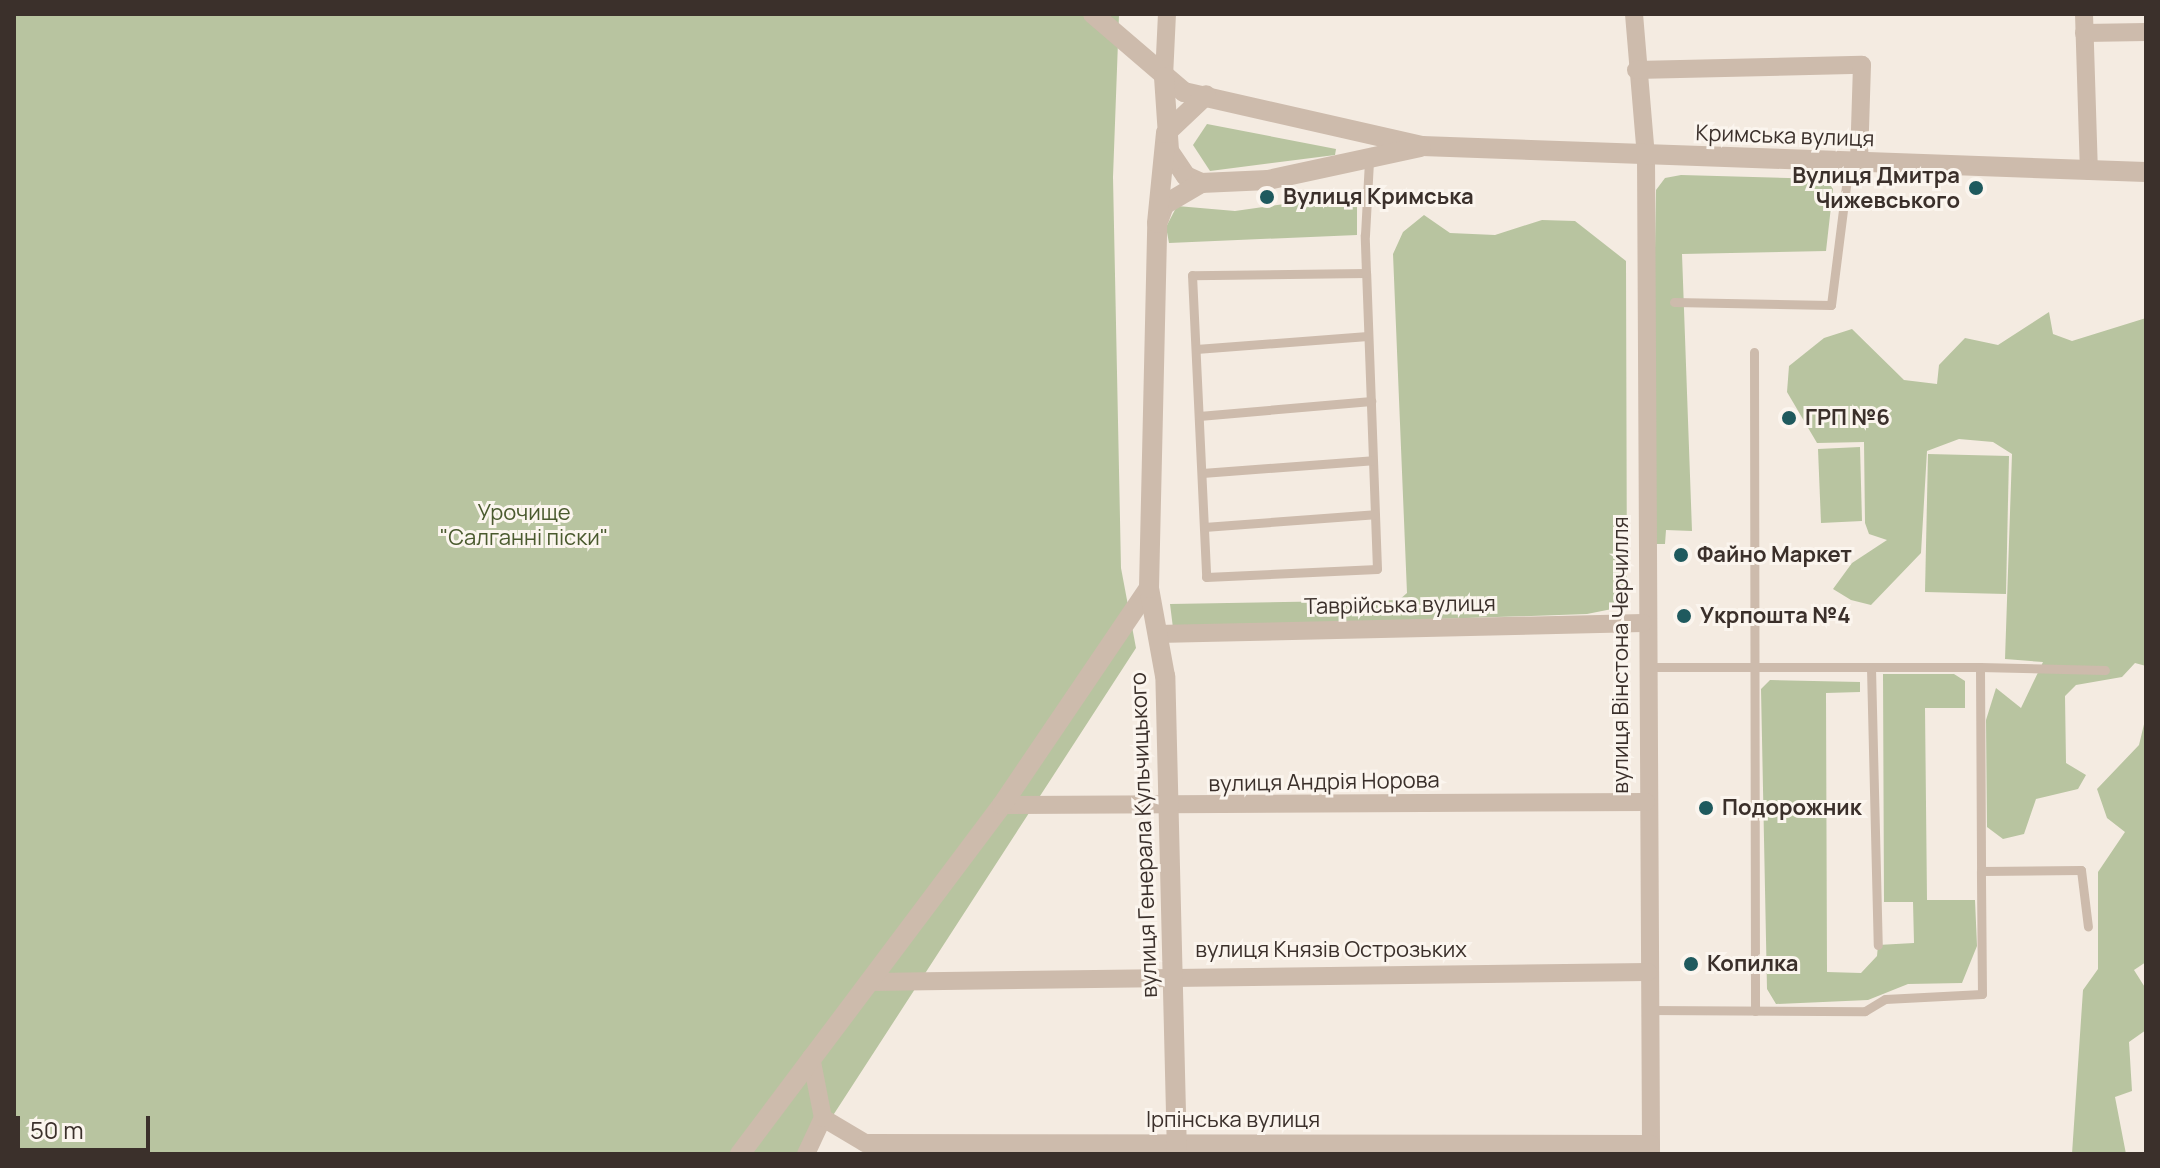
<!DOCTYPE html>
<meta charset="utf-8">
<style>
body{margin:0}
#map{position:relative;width:2160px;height:1168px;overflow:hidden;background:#f4ebe1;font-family:Manrope,sans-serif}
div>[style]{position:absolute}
.green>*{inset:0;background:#b8c4a0}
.service>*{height:9px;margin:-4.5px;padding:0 4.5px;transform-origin:4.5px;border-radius:4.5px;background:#cdbbac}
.minor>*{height:18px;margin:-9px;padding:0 9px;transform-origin:9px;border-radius:9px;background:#cdbbac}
.tertiary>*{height:20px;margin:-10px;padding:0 10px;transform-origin:10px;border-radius:10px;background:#cdbbac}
.dots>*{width:22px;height:22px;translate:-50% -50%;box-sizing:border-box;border:4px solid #fbf5ee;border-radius:50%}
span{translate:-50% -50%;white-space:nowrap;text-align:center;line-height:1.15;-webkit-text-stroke:6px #fbf5ee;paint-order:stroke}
.street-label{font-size:22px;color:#3b302b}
.poi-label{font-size:22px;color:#3b302b;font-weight:700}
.right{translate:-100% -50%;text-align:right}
.left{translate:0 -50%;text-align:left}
.park-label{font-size:22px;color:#4a5a2e}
.frame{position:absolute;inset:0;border:16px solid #3b302b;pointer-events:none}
.scale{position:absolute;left:16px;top:1116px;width:134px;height:36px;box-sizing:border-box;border:4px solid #3b302b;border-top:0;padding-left:10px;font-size:24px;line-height:28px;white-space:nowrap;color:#3b302b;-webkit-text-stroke:6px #fbf5ee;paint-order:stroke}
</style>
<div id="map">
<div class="green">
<i style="clip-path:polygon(14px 14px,1119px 15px,1113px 177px,1121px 568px,1136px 648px,808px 1154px,14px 1154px)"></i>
<i style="clip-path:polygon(1207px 124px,1336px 149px,1335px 155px,1210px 171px,1193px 145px)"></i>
<i style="clip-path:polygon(1681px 175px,1826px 179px,1833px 189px,1826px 251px,1682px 254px,1692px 531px,1666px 530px,1665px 544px,1650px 544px,1656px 190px,1665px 178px)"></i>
<i style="clip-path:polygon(1357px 194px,1357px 235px,1169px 243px,1166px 227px,1177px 206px,1235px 211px)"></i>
<i style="clip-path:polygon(1424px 215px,1450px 233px,1495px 235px,1542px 220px,1575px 221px,1626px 261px,1627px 606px,1587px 614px,1173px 628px,1170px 604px,1399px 600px,1407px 593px,1393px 254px,1403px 232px)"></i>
<i style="clip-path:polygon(2049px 312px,2053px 334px,2072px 341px,2146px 318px,2146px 666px,2135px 663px,2122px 677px,2076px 685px,2065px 696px,2066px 763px,2086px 775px,2078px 789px,2036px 799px,2024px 834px,2003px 839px,1987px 827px,1986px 720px,1996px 688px,2021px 708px,2043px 662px,2005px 659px,2012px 454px,1993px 442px,1959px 439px,1927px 451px,1921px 553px,1871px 605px,1851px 600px,1833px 589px,1852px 563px,1887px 540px,1869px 534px,1865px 523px,1864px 442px,1817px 443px,1787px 392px,1789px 366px,1824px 338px,1852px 329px,1904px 380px,1937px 384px,1939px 365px,1965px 338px,1998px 345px)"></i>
<i style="clip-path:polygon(1860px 447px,1862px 521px,1821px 523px,1818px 449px)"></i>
<i style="clip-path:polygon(1928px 454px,2009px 456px,2006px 594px,1925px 592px)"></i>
<i style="clip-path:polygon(1883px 674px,1954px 674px,1965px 681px,1965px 708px,1925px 708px,1927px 900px,1975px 900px,1977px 946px,1962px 983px,1908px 984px,1868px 1000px,1776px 1004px,1767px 989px,1761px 689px,1770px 680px,1860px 682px,1860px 692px,1826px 693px,1827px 972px,1861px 973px,1877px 956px,1878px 945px,1914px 943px,1913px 902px,1884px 902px)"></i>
<i style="clip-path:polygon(2146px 716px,2146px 962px,2134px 970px,2146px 989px,2146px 1030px,2129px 1042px,2132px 1091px,2115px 1097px,2126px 1154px,2072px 1154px,2083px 990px,2098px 969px,2098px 872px,2125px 832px,2107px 818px,2097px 789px,2139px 745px)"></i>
</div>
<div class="service">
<i style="left:1366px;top:273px;width:174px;rotate:179.3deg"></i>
<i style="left:1192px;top:275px;width:302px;rotate:87.3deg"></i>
<i style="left:1206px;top:577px;width:171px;rotate:-2.7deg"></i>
<i style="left:1377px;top:569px;width:296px;rotate:-92.1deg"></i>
<i style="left:1366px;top:273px;width:38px;rotate:-92deg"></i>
<i style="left:1365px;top:235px;width:74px;rotate:-86.9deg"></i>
<i style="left:1674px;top:302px;width:157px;rotate:1.1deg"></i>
<i style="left:1831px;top:305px;width:143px;rotate:-82.8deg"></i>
<i style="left:1196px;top:349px;width:172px;rotate:-4.3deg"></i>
<i style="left:1754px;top:352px;width:659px;rotate:89.91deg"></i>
<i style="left:1199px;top:416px;width:173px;rotate:-5deg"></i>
<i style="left:1202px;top:473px;width:171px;rotate:-4.3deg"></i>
<i style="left:1204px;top:527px;width:171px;rotate:-4.3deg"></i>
<i style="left:1647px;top:667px;width:333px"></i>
<i style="left:1980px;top:667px;width:204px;rotate:89.7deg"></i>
<i style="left:1980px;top:667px;width:125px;rotate:1.4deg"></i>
<i style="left:1871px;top:668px;width:277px;rotate:88.6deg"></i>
<i style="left:1649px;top:1010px;width:216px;rotate:0.3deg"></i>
<i style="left:1865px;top:1011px;width:23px;rotate:-31deg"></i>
<i style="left:1885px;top:999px;width:97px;rotate:-3deg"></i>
<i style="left:1982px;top:994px;width:123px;rotate:-90.5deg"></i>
<i style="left:1981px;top:871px;width:100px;rotate:-0.6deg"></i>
<i style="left:2081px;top:870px;width:57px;rotate:83deg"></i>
</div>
<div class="minor">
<i style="left:1634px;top:14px;width:143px;rotate:85.2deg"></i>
<i style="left:1646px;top:156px;width:998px;rotate:89.71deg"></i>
<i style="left:2084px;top:14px;width:157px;rotate:88.2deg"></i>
<i style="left:2084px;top:33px;width:62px;rotate:-0.9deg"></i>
<i style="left:1636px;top:70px;width:226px;rotate:-1.3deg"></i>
<i style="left:1862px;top:65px;width:98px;rotate:91.8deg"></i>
<i style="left:1164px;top:77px;width:63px;rotate:-87.3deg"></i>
<i style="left:1157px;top:634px;width:486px;rotate:-1.3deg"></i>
<i style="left:1002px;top:805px;width:644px;rotate:-0.27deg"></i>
<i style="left:870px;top:982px;width:778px;rotate:-0.74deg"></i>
<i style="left:823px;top:1118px;width:49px;rotate:30.8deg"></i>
<i style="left:865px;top:1143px;width:786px;rotate:0.07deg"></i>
<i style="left:806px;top:1154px;width:40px;rotate:-65deg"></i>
<i style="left:823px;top:1118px;width:62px;rotate:-101.1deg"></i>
</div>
<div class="tertiary">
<i style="left:1093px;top:14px;width:120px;rotate:40.6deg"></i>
<i style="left:1184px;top:92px;width:244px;rotate:12.8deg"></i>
<i style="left:1422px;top:146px;width:724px;rotate:2.06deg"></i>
<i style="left:1164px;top:77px;width:74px;rotate:86.1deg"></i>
<i style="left:1169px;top:151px;width:30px;rotate:56deg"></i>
<i style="left:1186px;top:176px;width:17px;rotate:25deg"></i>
<i style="left:1201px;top:183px;width:67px;rotate:-2.6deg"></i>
<i style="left:1268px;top:180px;width:156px;rotate:-12.2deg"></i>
<i style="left:1159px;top:219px;width:15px;rotate:-70deg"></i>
<i style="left:1164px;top:205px;width:43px;rotate:-30.7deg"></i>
<i style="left:740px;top:1154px;width:436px;rotate:-53.1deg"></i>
<i style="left:1002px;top:805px;width:262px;rotate:-55.9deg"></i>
<i style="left:1177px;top:1154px;width:478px;rotate:-91.4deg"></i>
<i style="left:1165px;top:676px;width:89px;rotate:-100.3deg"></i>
<i style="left:1149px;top:588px;width:365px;rotate:-88.7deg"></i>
<i style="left:1157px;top:223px;width:90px;rotate:-84.3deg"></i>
<i style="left:1166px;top:133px;width:55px;rotate:-43.5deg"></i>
</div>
<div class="dots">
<i style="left:1976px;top:188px;background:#1f5a5e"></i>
<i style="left:1267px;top:197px;background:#1f5a5e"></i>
<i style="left:1789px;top:418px;background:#1f5a5e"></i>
<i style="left:1681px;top:555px;background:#1f5a5e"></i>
<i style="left:1684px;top:616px;background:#1f5a5e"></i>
<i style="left:1706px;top:808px;background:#1f5a5e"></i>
<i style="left:1691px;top:964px;background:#1f5a5e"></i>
</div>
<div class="street-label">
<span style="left:1785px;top:136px;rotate:2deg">Кримська вулиця</span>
<span style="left:1400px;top:605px;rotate:-1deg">Таврійська вулиця</span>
<span style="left:1621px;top:655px;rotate:-90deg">вулиця Вінстона Черчилля</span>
<span style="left:1324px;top:782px;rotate:-1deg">вулиця Андрія Норова</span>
<span style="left:1144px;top:835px;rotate:-92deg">вулиця Генерала Кульчицького</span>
<span style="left:1331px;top:950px">вулиця Князів Острозьких</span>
<span style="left:1233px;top:1120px">Ірпінська вулиця</span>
</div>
<div class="poi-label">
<span class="right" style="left:1960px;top:188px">Вулиця Дмитра<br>Чижевського</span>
<span class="left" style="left:1283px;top:197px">Вулиця Кримська</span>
<span class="left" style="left:1805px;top:418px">ГРП №6</span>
<span class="left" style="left:1697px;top:555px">Файно Маркет</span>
<span class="left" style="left:1700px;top:616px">Укрпошта №4</span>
<span class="left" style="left:1722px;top:808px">Подорожник</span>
<span class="left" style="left:1707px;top:964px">Копилка</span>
</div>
<div class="park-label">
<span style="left:524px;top:525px">Урочище<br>"Салганні піски"</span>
</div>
<div class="frame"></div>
<div class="scale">50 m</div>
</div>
